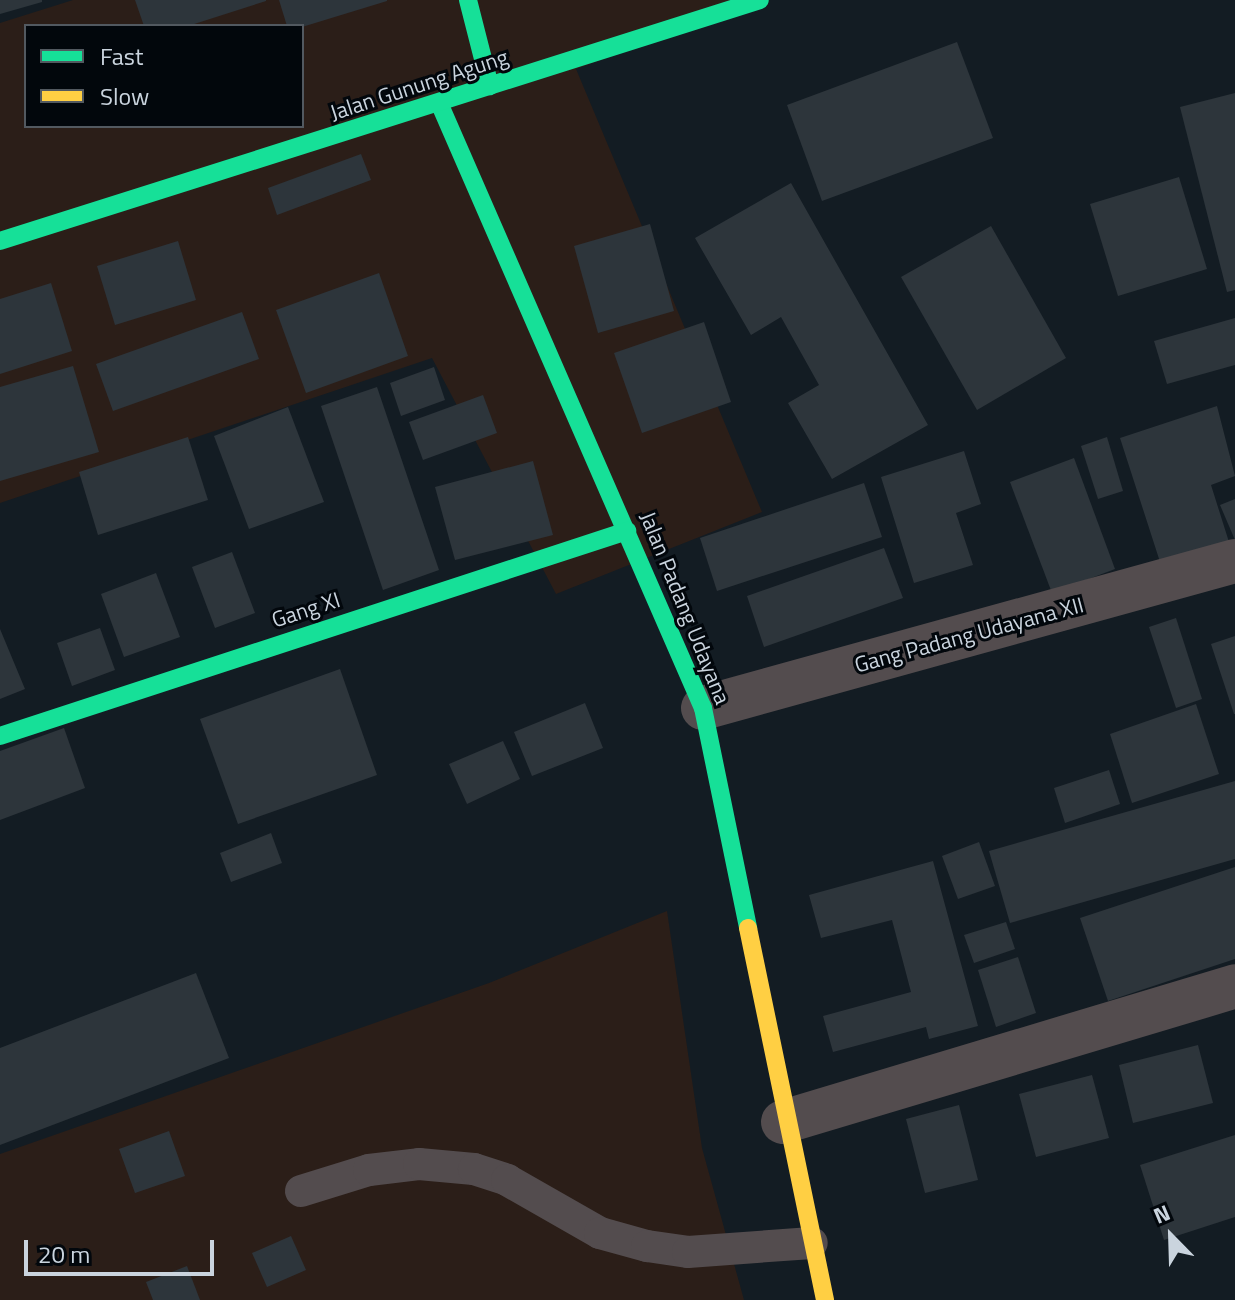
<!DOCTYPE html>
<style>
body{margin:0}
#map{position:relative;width:1235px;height:1300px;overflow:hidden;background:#131c23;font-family:"Titillium Web",sans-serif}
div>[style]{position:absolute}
.commercial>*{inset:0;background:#2b1e18}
.building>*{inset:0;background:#2d353b}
.lane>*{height:32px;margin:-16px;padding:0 16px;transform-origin:16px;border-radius:16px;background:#534c4e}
.street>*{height:44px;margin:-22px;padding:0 22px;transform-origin:22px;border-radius:22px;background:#534c4e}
.fast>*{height:18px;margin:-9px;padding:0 9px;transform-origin:9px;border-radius:9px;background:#16e098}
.slow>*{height:18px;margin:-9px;padding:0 9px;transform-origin:9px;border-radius:9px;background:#ffcf43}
span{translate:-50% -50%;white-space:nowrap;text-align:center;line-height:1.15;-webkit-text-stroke:6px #02070c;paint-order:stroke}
.street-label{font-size:22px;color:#cad4de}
.legend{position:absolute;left:24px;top:24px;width:280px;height:104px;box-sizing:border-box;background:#02070c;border:2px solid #525960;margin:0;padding:10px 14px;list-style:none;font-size:24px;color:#cad4de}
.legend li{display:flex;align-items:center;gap:16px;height:40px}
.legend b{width:40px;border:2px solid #525960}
.north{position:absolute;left:1131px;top:1196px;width:80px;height:80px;-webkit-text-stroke:6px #02070c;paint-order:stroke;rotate:337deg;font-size:22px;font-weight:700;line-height:32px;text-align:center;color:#cad4de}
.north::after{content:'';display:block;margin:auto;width:28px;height:36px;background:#cad4de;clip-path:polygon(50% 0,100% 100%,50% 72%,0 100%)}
.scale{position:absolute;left:24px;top:1240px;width:190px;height:36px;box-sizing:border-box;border:4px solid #cad4de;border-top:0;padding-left:10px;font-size:24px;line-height:28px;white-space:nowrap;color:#cad4de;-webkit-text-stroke:6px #02070c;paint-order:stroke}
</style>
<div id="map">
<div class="commercial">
<i style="clip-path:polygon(evenodd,73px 0,766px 0,576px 69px,762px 512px,556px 594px,432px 358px,0 503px,0 23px,73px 0,26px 26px,302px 26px,302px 126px,26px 126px,26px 26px)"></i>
<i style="clip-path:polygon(667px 911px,702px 1148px,744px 1300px,0 1300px,0 1154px,489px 983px)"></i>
</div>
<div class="building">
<i style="clip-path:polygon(0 0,42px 0,42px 2px,0 14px)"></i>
<i style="clip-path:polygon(135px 0,266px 0,266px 1px,188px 26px,144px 26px)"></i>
<i style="clip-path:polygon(279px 0,387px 0,387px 1px,302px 27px,287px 26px)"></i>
<i style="clip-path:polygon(957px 42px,993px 138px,822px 201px,787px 105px)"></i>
<i style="clip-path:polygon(1235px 93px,1235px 290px,1227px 292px,1180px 107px)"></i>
<i style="clip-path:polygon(361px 154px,371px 180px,277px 215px,268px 188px)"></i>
<i style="clip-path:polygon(1179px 177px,1207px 269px,1118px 296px,1090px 204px)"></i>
<i style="clip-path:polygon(791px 183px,928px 425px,832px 479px,788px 403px,819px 385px,781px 317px,751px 335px,695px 238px)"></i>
<i style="clip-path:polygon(650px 224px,674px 311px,598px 333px,574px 246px)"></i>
<i style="clip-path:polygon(991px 226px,1066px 358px,977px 410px,901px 277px)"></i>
<i style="clip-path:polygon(178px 241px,196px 300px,115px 325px,97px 266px)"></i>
<i style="clip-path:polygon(379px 273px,408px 356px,306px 393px,276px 310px)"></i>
<i style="clip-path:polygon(51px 283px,72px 351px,0 374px,0 299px)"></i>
<i style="clip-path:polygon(242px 312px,259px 359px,113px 411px,96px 364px)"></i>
<i style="clip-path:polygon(1235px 318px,1235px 365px,1167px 384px,1154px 341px)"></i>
<i style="clip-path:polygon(704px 322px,731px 402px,642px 433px,614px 353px)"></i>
<i style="clip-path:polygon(73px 366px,99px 452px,0 481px,0 387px)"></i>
<i style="clip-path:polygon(434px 367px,445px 400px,401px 416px,390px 383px)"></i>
<i style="clip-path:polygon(377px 387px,439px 570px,383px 590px,321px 406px)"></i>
<i style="clip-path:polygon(483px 395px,497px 433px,423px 460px,409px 422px)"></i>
<i style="clip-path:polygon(1217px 406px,1235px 476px,1211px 485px,1229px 542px,1161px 565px,1120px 438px)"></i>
<i style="clip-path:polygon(288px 407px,324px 502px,249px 529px,214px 436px)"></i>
<i style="clip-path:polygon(188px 437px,208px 500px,98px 535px,79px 472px)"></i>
<i style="clip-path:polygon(1107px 437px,1123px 491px,1098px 499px,1081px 446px)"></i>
<i style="clip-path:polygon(964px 451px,981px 504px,956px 513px,973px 565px,914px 583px,881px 477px)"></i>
<i style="clip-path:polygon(1074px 458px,1115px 569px,1052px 593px,1010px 482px)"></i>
<i style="clip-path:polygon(533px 461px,553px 535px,455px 560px,435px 487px)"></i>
<i style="clip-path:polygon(864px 483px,882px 537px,717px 591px,700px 538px)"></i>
<i style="clip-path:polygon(1235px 499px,1235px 540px,1220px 505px)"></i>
<i style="clip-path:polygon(884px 548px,903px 598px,764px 647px,747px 596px)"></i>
<i style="clip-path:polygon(232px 552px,255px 613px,215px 628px,192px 567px)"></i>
<i style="clip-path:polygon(156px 573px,180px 637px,124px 657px,101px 594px)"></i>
<i style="clip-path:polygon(1176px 618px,1202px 699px,1176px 708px,1149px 627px)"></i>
<i style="clip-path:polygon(100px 628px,115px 670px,72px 686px,57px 643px)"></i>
<i style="clip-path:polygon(0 629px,25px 689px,0 699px)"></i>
<i style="clip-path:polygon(1235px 636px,1235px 714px,1234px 714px,1211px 644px)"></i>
<i style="clip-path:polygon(340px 669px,377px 775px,238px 824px,200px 719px)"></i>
<i style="clip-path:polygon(585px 703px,603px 748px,532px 776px,514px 732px)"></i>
<i style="clip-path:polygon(1196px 704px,1219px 774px,1132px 803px,1110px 734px)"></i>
<i style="clip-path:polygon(64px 728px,85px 788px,0 820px,0 751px)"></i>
<i style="clip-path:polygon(503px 741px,520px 779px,467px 804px,449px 764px)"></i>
<i style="clip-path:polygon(1109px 770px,1120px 804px,1065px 823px,1054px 788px)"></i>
<i style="clip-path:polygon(1235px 781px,1235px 859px,1010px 923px,989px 851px)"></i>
<i style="clip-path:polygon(271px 833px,282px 863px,231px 882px,220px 853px)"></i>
<i style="clip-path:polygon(979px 842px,995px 886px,958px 899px,942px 856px)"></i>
<i style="clip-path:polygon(933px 861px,978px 1026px,929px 1039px,926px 1027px,833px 1052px,823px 1016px,911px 992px,892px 920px,821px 938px,809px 895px)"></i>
<i style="clip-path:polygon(1235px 867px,1235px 959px,1108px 1001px,1080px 918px)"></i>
<i style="clip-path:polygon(1006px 922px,1015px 949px,974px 963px,964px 935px)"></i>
<i style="clip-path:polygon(1018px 957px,1036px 1013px,996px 1027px,978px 970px)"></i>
<i style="clip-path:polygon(196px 973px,229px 1058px,0 1145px,0 1048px)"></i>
<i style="clip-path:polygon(1198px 1045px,1213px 1103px,1133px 1123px,1119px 1065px)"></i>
<i style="clip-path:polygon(1092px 1075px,1109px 1138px,1036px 1157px,1019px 1094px)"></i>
<i style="clip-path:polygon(959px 1105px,978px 1180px,925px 1193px,906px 1119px)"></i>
<i style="clip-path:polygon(169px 1131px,185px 1176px,135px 1193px,119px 1149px)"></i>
<i style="clip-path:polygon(1235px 1135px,1235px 1217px,1164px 1240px,1140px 1165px)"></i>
<i style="clip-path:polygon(291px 1236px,306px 1270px,267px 1287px,252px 1253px)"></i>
<i style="clip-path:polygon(187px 1266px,200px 1300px,153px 1300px,146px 1282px)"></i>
</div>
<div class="lane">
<i style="left:301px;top:1191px;width:71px;rotate:-17.2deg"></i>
<i style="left:369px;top:1170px;width:50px;rotate:-6.8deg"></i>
<i style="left:419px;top:1164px;width:55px;rotate:5.2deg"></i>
<i style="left:474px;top:1169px;width:35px;rotate:18deg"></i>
<i style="left:507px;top:1180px;width:107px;rotate:29.7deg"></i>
<i style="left:600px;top:1233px;width:49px;rotate:15.5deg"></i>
<i style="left:647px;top:1246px;width:41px;rotate:8.3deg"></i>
<i style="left:688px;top:1252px;width:124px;rotate:-4.2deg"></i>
</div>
<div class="street">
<i style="left:703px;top:708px;width:552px;rotate:-15.45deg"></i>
<i style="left:783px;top:1122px;width:472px;rotate:-16.7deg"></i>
</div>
<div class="fast">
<i style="left:468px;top:0;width:89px;rotate:75.7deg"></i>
<i style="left:440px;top:105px;width:658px;rotate:66.44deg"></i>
<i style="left:703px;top:708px;width:225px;rotate:78.4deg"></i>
<i style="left:0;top:241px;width:797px;rotate:-17.59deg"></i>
<i style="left:0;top:736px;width:660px;rotate:-18.11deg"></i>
</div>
<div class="slow">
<i style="left:748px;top:928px;width:380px;rotate:78.3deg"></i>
</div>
<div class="street-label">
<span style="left:419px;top:85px;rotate:-18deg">Jalan Gunung Agung</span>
<span style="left:685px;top:608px;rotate:68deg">Jalan Padang Udayana</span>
<span style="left:306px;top:610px;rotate:-18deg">Gang XI</span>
<span style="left:969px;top:635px;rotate:-15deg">Gang Padang Udayana XII</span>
</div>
<ul class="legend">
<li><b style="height:10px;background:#16e098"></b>Fast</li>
<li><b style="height:10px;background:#ffcf43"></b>Slow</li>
</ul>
<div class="north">N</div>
<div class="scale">20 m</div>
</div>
